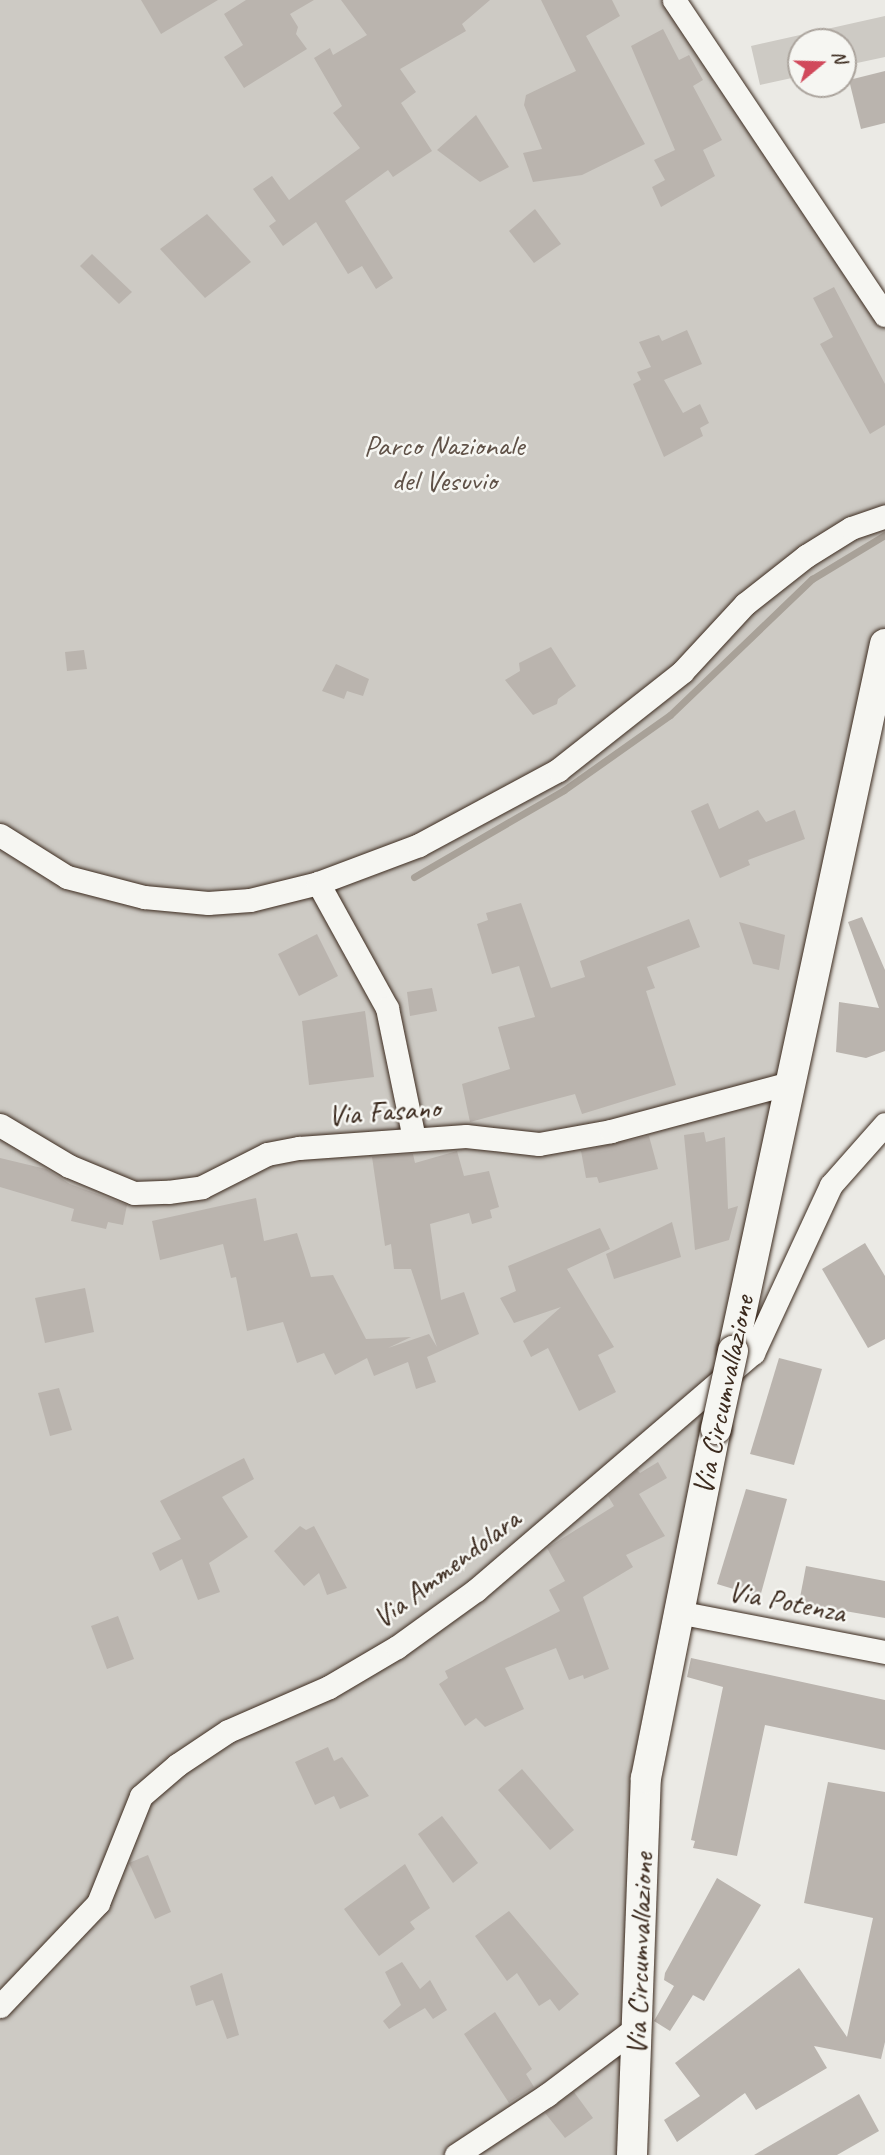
<!DOCTYPE html>
<style>
body{margin:0}
#map{position:relative;width:885px;height:2155px;overflow:hidden;background:#ebeae5;font-family:Caveat,sans-serif}
div>[style]{position:absolute}
.green>*{inset:0;background:#cdcac4}
.stream>*{height:7px;margin:-3.5px;padding:0 3.5px;transform-origin:3.5px;border-radius:3.5px;background:#a8a198}
.building>*{inset:0;background:#bab4ae}
.roads{filter:drop-shadow(0 0 2px #3b2a1e) drop-shadow(0 0 2px #3b2a1e)}
.minor>*{height:23px;margin:-11.5px;padding:0 11.5px;transform-origin:11.5px;border-radius:11.5px;background:#f6f6f2}
.major>*{height:30px;margin:-15px;padding:0 15px;transform-origin:15px;border-radius:15px;background:#f6f6f2}
.bridges{filter:drop-shadow(0 0 2px #3b2a1e) drop-shadow(0 0 2px #3b2a1e)}
.major-bridge>*{height:30px;margin:-15px;padding:0 15px;transform-origin:15px;border-radius:15px;background:#f6f6f2}
span{translate:-50% -50%;white-space:nowrap;text-align:center;line-height:1.15;-webkit-text-stroke:5px #f6f6f2;paint-order:stroke}
.park-label{font-size:30px;color:#605248}
.street-label{font-size:30px;color:#3b2a1e}
.north{position:absolute;left:787px;top:28px;width:70px;height:70px;box-sizing:border-box;background:#f6f6f2;border:2px solid #aba49d;border-radius:50%;rotate:71deg;font-size:19px;font-weight:700;line-height:28px;text-align:center;color:#3b2a1e}
.north::after{content:'';display:block;margin:auto;width:24px;height:32px;background:#d1495b;clip-path:polygon(50% 0,100% 100%,50% 72%,0 100%)}
</style>
<div id="map">
<div class="green">
<i style="clip-path:polygon(0 0,683px 0,885px 303px,885px 705px,650px 1806px,639px 2155px,0 2155px)"></i>
<i style="clip-path:polygon(885px 16px,885px 57px,843px 66px,843px 42px,801px 42px,801px 76px,760px 85px,751px 46px)"></i>
</div>
<div class="stream">
<i style="left:414px;top:877px;width:173px;rotate:-30.1deg"></i>
<i style="left:564px;top:790px;width:130px;rotate:-35.3deg"></i>
<i style="left:670px;top:715px;width:197px;rotate:-43.8deg"></i>
<i style="left:812px;top:579px;width:85px;rotate:-31.1deg"></i>
</div>
<div class="building">
<i style="clip-path:polygon(141px 0,218px 0,161px 34px)"></i>
<i style="clip-path:polygon(246px 0,314px 0,290px 14px,298px 27px,296px 34px,307px 49px,244px 88px,224px 57px,243px 45px,224px 14px)"></i>
<i style="clip-path:polygon(341px 0,490px 0,462px 24px,466px 31px,400px 69px,416px 92px,401px 103px,432px 151px,393px 177px,388px 170px,345px 201px,393px 278px,376px 289px,362px 266px,348px 274px,316px 222px,283px 246px,269px 226px,276px 221px,253px 189px,272px 176px,289px 200px,360px 148px,333px 113px,342px 106px,314px 58px,330px 48px,333px 55px,367px 35px)"></i>
<i style="clip-path:polygon(541px 0,612px 0,620px 16px,586px 36px,645px 144px,582px 175px,533px 182px,523px 153px,542px 149px,524px 105px,526px 95px,576px 71px)"></i>
<i style="clip-path:polygon(663px 29px,679px 60px,689px 55px,703px 80px,693px 86px,722px 140px,703px 150px,715px 176px,661px 207px,652px 187px,665px 180px,654px 160px,675px 150px,631px 46px)"></i>
<i style="clip-path:polygon(885px 71px,885px 123px,861px 129px,849px 80px)"></i>
<i style="clip-path:polygon(476px 115px,509px 167px,480px 182px,437px 150px)"></i>
<i style="clip-path:polygon(535px 209px,561px 244px,534px 263px,509px 231px)"></i>
<i style="clip-path:polygon(207px 214px,251px 262px,205px 298px,160px 249px)"></i>
<i style="clip-path:polygon(92px 254px,132px 292px,119px 304px,80px 266px)"></i>
<i style="clip-path:polygon(834px 287px,885px 384px,885px 425px,870px 434px,820px 344px,833px 337px,813px 298px)"></i>
<i style="clip-path:polygon(687px 330px,702px 364px,664px 380px,683px 413px,700px 404px,709px 423px,700px 428px,703px 436px,664px 457px,633px 384px,641px 380px,637px 372px,651px 367px,639px 342px,659px 335px,662px 341px)"></i>
<i style="clip-path:polygon(551px 647px,576px 686px,558px 699px,557px 704px,533px 715px,505px 680px,520px 671px,519px 663px)"></i>
<i style="clip-path:polygon(84px 650px,87px 669px,67px 671px,65px 652px)"></i>
<i style="clip-path:polygon(336px 664px,369px 679px,363px 696px,347px 691px,344px 699px,322px 691px)"></i>
<i style="clip-path:polygon(708px 803px,719px 829px,758px 810px,766px 822px,795px 810px,805px 839px,748px 860px,750px 865px,720px 878px,691px 811px)"></i>
<i style="clip-path:polygon(521px 903px,551px 988px,585px 977px,580px 961px,689px 919px,700px 947px,647px 967px,655px 988px,646px 991px,676px 1085px,582px 1114px,575px 1094px,470px 1122px,462px 1084px,510px 1069px,498px 1027px,535px 1017px,519px 966px,492px 974px,477px 924px,488px 920px,486px 913px)"></i>
<i style="clip-path:polygon(862px 917px,885px 970px,885px 1051px,866px 1058px,836px 1052px,839px 1002px,879px 1008px,848px 922px)"></i>
<i style="clip-path:polygon(739px 922px,785px 935px,779px 970px,753px 964px)"></i>
<i style="clip-path:polygon(317px 934px,338px 976px,299px 996px,278px 954px)"></i>
<i style="clip-path:polygon(432px 988px,437px 1011px,410px 1016px,407px 992px)"></i>
<i style="clip-path:polygon(365px 1011px,374px 1077px,309px 1085px,302px 1021px)"></i>
<i style="clip-path:polygon(704px 1132px,706px 1142px,725px 1137px,728px 1209px,738px 1206px,729px 1240px,695px 1250px,684px 1135px)"></i>
<i style="clip-path:polygon(649px 1136px,658px 1169px,599px 1183px,597px 1177px,586px 1178px,581px 1151px)"></i>
<i style="clip-path:polygon(457px 1151px,464px 1176px,489px 1171px,499px 1207px,490px 1210px,492px 1218px,472px 1224px,469px 1213px,430px 1224px,441px 1300px,464px 1292px,479px 1334px,427px 1357px,436px 1382px,416px 1389px,408px 1362px,374px 1376px,367px 1358px,335px 1375px,324px 1353px,297px 1363px,283px 1322px,247px 1331px,236px 1277px,231px 1278px,223px 1244px,160px 1260px,152px 1221px,256px 1198px,264px 1241px,297px 1233px,311px 1277px,333px 1275px,366px 1339px,411px 1337px,388px 1348px,429px 1334px,437px 1347px,411px 1269px,394px 1269px,391px 1244px,385px 1246px,372px 1157px,413px 1154px,415px 1163px)"></i>
<i style="clip-path:polygon(0 1158px,46px 1169px,70px 1184px,127px 1205px,123px 1225px,108px 1222px,106px 1229px,71px 1221px,74px 1209px,0 1187px)"></i>
<i style="clip-path:polygon(672px 1222px,681px 1257px,614px 1279px,606px 1254px)"></i>
<i style="clip-path:polygon(600px 1228px,610px 1249px,567px 1269px,614px 1347px,598px 1355px,616px 1392px,579px 1411px,548px 1348px,531px 1357px,523px 1341px,561px 1307px,514px 1323px,500px 1298px,516px 1291px,508px 1266px)"></i>
<i style="clip-path:polygon(865px 1243px,885px 1276px,885px 1339px,868px 1348px,822px 1269px)"></i>
<i style="clip-path:polygon(85px 1288px,94px 1332px,45px 1343px,35px 1298px)"></i>
<i style="clip-path:polygon(779px 1358px,822px 1369px,794px 1465px,750px 1454px)"></i>
<i style="clip-path:polygon(59px 1388px,72px 1430px,50px 1436px,38px 1393px)"></i>
<i style="clip-path:polygon(244px 1458px,254px 1479px,222px 1497px,248px 1537px,209px 1563px,220px 1592px,198px 1600px,182px 1559px,160px 1571px,152px 1553px,181px 1539px,160px 1501px)"></i>
<i style="clip-path:polygon(658px 1462px,667px 1478px,639px 1494px,665px 1536px,626px 1555px,633px 1567px,583px 1597px,609px 1669px,584px 1679px,583px 1675px,569px 1680px,556px 1648px,505px 1668px,524px 1709px,485px 1727px,476px 1718px,465px 1726px,439px 1684px,448px 1678px,445px 1671px,560px 1611px,549px 1590px,565px 1581px,547px 1548px,614px 1506px,608px 1496px,637px 1470px,640px 1473px)"></i>
<i style="clip-path:polygon(746px 1489px,787px 1499px,760px 1597px,717px 1584px)"></i>
<i style="clip-path:polygon(300px 1526px,306px 1530px,314px 1526px,347px 1588px,327px 1595px,319px 1573px,304px 1586px,274px 1551px)"></i>
<i style="clip-path:polygon(806px 1566px,885px 1581px,885px 1618px,799px 1603px)"></i>
<i style="clip-path:polygon(118px 1616px,134px 1659px,107px 1669px,91px 1626px)"></i>
<i style="clip-path:polygon(691px 1658px,885px 1700px,885px 1750px,765px 1725px,737px 1856px,693px 1848px,695px 1841px,691px 1840px,723px 1687px,687px 1677px)"></i>
<i style="clip-path:polygon(328px 1747px,334px 1761px,342px 1757px,369px 1796px,340px 1809px,334px 1796px,315px 1805px,295px 1762px)"></i>
<i style="clip-path:polygon(522px 1769px,574px 1830px,550px 1850px,498px 1790px)"></i>
<i style="clip-path:polygon(828px 1782px,885px 1792px,885px 2042px,881px 2059px,814px 2046px,827px 2068px,756px 2110px,745px 2093px,677px 2142px,664px 2120px,700px 2096px,675px 2063px,799px 1968px,847px 2037px,873px 1918px,804px 1903px)"></i>
<i style="clip-path:polygon(442px 1816px,478px 1863px,453px 1883px,418px 1834px)"></i>
<i style="clip-path:polygon(148px 1855px,171px 1912px,155px 1919px,129px 1863px)"></i>
<i style="clip-path:polygon(405px 1864px,430px 1908px,410px 1922px,415px 1929px,379px 1956px,344px 1909px)"></i>
<i style="clip-path:polygon(717px 1878px,761px 1905px,704px 2001px,693px 1995px,670px 2031px,654px 2021px,674px 1986px,664px 1980px,665px 1973px)"></i>
<i style="clip-path:polygon(509px 1911px,579px 1994px,559px 2011px,550px 1999px,539px 2006px,517px 1973px,507px 1981px,475px 1936px)"></i>
<i style="clip-path:polygon(402px 1962px,420px 1989px,430px 1980px,447px 2010px,433px 2019px,425px 2008px,389px 2029px,383px 2021px,401px 2005px,385px 1972px)"></i>
<i style="clip-path:polygon(222px 1973px,239px 2035px,227px 2039px,213px 2000px,196px 2006px,190px 1986px)"></i>
<i style="clip-path:polygon(495px 2012px,532px 2069px,526px 2074px,534px 2087px,509px 2103px,464px 2034px)"></i>
<i style="clip-path:polygon(574px 2092px,593px 2118px,565px 2138px,545px 2113px)"></i>
<i style="clip-path:polygon(859px 2094px,879px 2131px,837px 2155px,754px 2155px)"></i>
</div>
<div class="roads">
<div class="minor">
<i style="left:674px;top:0;width:379px;rotate:56.2deg"></i>
<i style="left:0;top:835px;width:79px;rotate:32.1deg"></i>
<i style="left:67px;top:877px;width:80px;rotate:14.6deg"></i>
<i style="left:144px;top:897px;width:64px;rotate:5.4deg"></i>
<i style="left:208px;top:903px;width:42px;rotate:-4.1deg"></i>
<i style="left:250px;top:900px;width:70px;rotate:-14deg"></i>
<i style="left:318px;top:883px;width:108px;rotate:-20.6deg"></i>
<i style="left:419px;top:845px;width:158px;rotate:-28.3deg"></i>
<i style="left:558px;top:770px;width:158px;rotate:-38.3deg"></i>
<i style="left:682px;top:672px;width:93px;rotate:-47.2deg"></i>
<i style="left:745px;top:604px;width:78px;rotate:-38.2deg"></i>
<i style="left:806px;top:556px;width:53px;rotate:-31.9deg"></i>
<i style="left:851px;top:528px;width:36px;rotate:-19deg"></i>
<i style="left:318px;top:883px;width:143px;rotate:61.1deg"></i>
<i style="left:387px;top:1008px;width:133px;rotate:78.3deg"></i>
<i style="left:0;top:1125px;width:80px;rotate:30.7deg"></i>
<i style="left:69px;top:1166px;width:70px;rotate:22.6deg"></i>
<i style="left:134px;top:1193px;width:34px;rotate:-2deg"></i>
<i style="left:168px;top:1192px;width:34px;rotate:-8deg"></i>
<i style="left:202px;top:1187px;width:73px;rotate:-26.9deg"></i>
<i style="left:267px;top:1154px;width:33px;rotate:-11deg"></i>
<i style="left:299px;top:1148px;width:167px;rotate:-4.1deg"></i>
<i style="left:466px;top:1136px;width:73px;rotate:6.3deg"></i>
<i style="left:539px;top:1144px;width:73px;rotate:-10.2deg"></i>
<i style="left:611px;top:1131px;width:185px;rotate:-15deg"></i>
<i style="left:677px;top:1612px;width:212px;rotate:10.9deg"></i>
<i style="left:0;top:2006px;width:142px;rotate:-46.4deg"></i>
<i style="left:98px;top:1903px;width:115px;rotate:-68.1deg"></i>
<i style="left:141px;top:1796px;width:48px;rotate:-40.7deg"></i>
<i style="left:177px;top:1765px;width:61px;rotate:-33.7deg"></i>
<i style="left:228px;top:1731px;width:110px;rotate:-23.5deg"></i>
<i style="left:329px;top:1687px;width:79px;rotate:-30.5deg"></i>
<i style="left:397px;top:1647px;width:97px;rotate:-35.8deg"></i>
<i style="left:476px;top:1590px;width:365px;rotate:-40.6deg"></i>
<i style="left:753px;top:1353px;width:185px;rotate:-65.1deg"></i>
<i style="left:831px;top:1185px;width:81px;rotate:-48.5deg"></i>
<i style="left:456px;top:2155px;width:109px;rotate:-33.4deg"></i>
<i style="left:547px;top:2095px;width:111px;rotate:-37deg"></i>
</div>
<div class="major">
<i style="left:733px;top:1351px;width:723px;rotate:-77.87deg"></i>
<i style="left:632px;top:2155px;width:377px;rotate:-87.9deg"></i>
<i style="left:646px;top:1778px;width:356px;rotate:-78.7deg"></i>
</div>
</div>
<div class="bridges">
<div class="major-bridge">
<i style="left:716px;top:1429px;width:80px;rotate:-77.7deg"></i>
</div>
</div>
<div class="park-label">
<span style="left:444px;top:462px">Parco Nazionale<br>del Vesuvio</span>
</div>
<div class="street-label">
<span style="left:384px;top:1111px;rotate:-4deg">Via Fasano</span>
<span style="left:723px;top:1395px;rotate:-78deg">Via Circumvallazione</span>
<span style="left:446px;top:1568px;rotate:-37deg">Via Ammendolara</span>
<span style="left:787px;top:1601px;rotate:11deg">Via Potenza</span>
<span style="left:639px;top:1954px;rotate:-88deg">Via Circumvallazione</span>
</div>
<div class="north">N</div>
</div>
